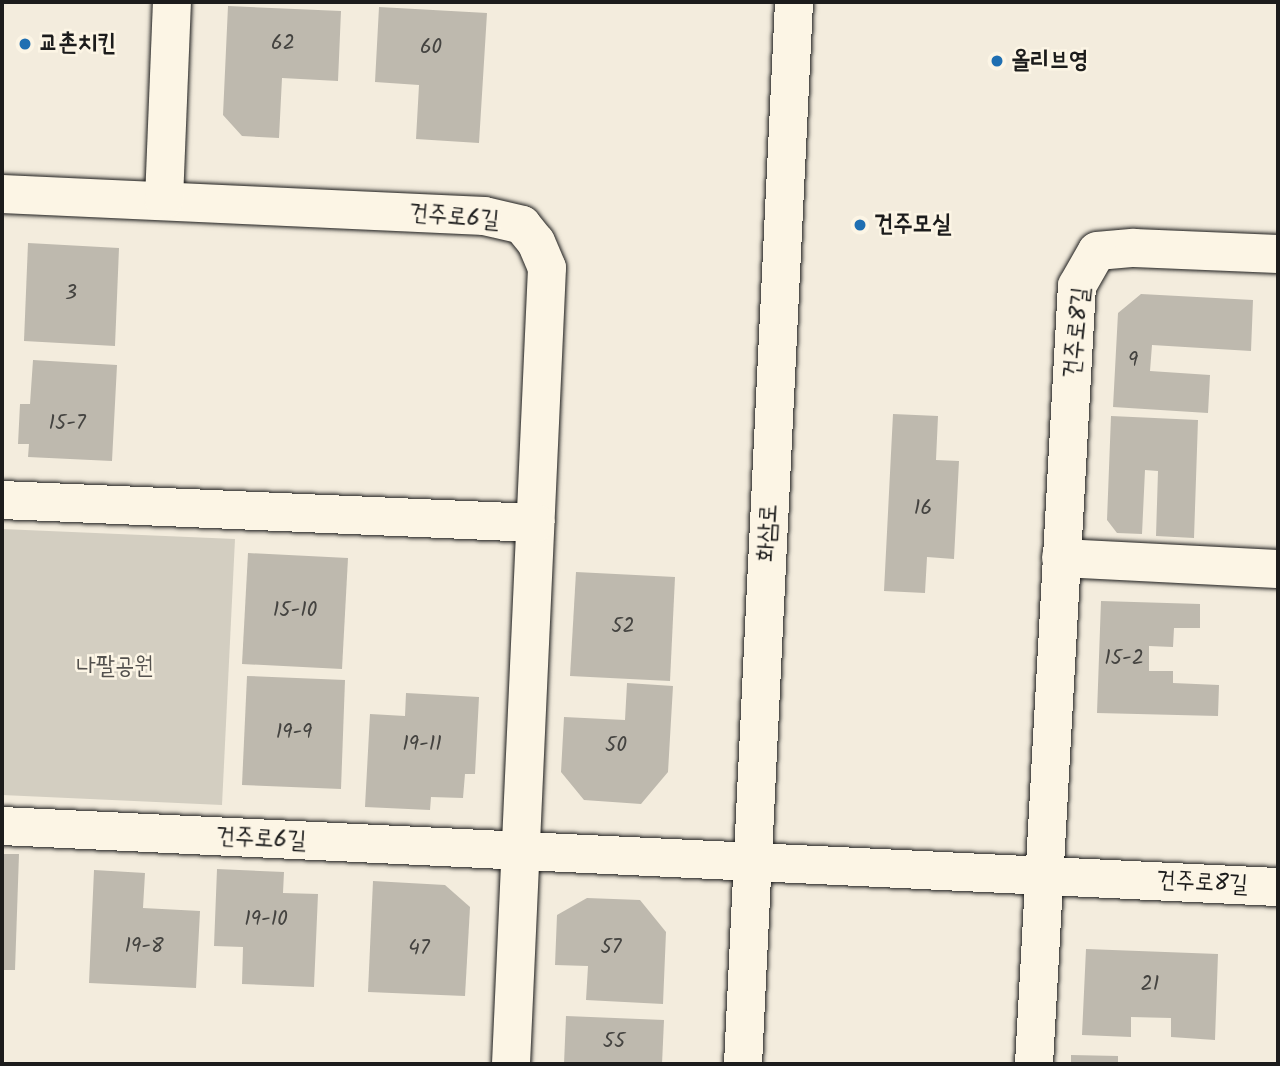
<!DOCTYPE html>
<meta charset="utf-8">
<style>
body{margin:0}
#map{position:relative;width:1280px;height:1066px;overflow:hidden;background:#f3ecdd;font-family:Kalam,"Poor Story",sans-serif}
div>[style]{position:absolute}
.green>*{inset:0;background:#d3cec1}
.building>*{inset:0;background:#beb9ae}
.roads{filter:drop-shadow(0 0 2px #1c1c1c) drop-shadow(0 0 2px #1c1c1c)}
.minor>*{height:38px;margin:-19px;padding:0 19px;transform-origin:19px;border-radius:19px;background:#fcf5e5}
.tertiary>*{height:38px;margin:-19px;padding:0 19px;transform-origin:19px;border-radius:19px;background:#fcf5e5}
.dots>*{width:19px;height:19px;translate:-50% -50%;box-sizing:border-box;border:4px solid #fcf5e5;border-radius:50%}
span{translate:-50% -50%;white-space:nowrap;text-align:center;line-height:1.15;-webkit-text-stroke:5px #fcf5e5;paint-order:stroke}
.number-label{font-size:21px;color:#444340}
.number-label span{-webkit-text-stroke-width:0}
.poi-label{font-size:24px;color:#1c1c1c;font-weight:700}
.left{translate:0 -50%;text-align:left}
.street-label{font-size:24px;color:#1c1c1c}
.park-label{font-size:24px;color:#53514e}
.frame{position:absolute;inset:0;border:4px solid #1c1c1c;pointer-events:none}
</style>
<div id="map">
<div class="green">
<i style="clip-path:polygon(2px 529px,235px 539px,222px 805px,2px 795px)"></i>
</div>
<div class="building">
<i style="clip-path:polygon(228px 6px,341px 11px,338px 81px,282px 78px,279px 138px,242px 136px,223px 115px)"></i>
<i style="clip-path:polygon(379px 7px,487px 13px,479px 143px,416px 139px,419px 85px,375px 82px)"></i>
<i style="clip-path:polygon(28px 243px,119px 248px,115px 346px,24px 341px)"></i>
<i style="clip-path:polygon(1141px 294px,1253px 300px,1251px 351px,1152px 345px,1150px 371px,1210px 375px,1208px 413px,1113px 407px,1118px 313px)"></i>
<i style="clip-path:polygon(33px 360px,117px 365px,112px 461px,28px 457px,29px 444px,18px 444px,20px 404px,30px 404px)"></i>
<i style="clip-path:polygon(893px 414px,938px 416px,936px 460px,959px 461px,954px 559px,927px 557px,925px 593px,884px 591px)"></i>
<i style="clip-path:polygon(1111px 416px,1198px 420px,1194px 538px,1156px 536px,1158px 471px,1145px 470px,1142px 534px,1117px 533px,1107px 520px)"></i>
<i style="clip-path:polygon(248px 553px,348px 558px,342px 669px,242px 664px)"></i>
<i style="clip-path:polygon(576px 572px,675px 577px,670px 681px,570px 676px)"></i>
<i style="clip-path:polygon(1101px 601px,1200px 604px,1200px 628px,1174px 628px,1173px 647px,1149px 646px,1149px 671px,1173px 671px,1173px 683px,1219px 685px,1218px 716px,1097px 713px)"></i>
<i style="clip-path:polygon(247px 676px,345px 680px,341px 789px,242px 785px)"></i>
<i style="clip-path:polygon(627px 683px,673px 686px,668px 772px,641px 804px,584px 800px,561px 772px,564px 717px,625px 720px)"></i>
<i style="clip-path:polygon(406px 693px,479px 697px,475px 774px,465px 774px,463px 798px,431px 797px,430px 810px,365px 807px,370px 714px,405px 716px)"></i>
<i style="clip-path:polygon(2px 854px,19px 854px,15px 970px,2px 970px)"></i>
<i style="clip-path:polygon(217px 869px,284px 872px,283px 893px,318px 894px,314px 987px,242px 984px,243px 947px,214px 946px)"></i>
<i style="clip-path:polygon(94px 870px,145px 873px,143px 908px,200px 911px,196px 988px,89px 983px)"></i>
<i style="clip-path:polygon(373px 881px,445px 885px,470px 907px,465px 996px,368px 992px)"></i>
<i style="clip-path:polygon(587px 898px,640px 900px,666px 932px,663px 1004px,586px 1000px,588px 966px,555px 965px,557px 915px)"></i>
<i style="clip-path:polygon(1086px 949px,1218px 954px,1215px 1040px,1171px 1037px,1171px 1018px,1131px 1017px,1131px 1037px,1082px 1035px)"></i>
<i style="clip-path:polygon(566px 1016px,664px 1020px,662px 1064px,564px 1064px)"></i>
<i style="clip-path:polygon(1071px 1055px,1118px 1056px,1118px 1064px,1071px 1064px)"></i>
</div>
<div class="roads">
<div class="minor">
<i style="left:2px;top:194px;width:483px;rotate:2.6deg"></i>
<i style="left:484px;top:216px;width:39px;rotate:13deg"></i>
<i style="left:522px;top:225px;width:22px;rotate:51deg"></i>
<i style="left:536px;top:242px;width:28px;rotate:67deg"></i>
<i style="left:547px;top:268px;width:797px;rotate:92.59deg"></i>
<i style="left:164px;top:200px;width:198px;rotate:-87.7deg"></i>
<i style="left:2px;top:500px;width:534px;rotate:2.47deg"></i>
<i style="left:1061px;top:558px;width:217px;rotate:2.9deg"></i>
<i style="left:2px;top:826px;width:1277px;rotate:2.74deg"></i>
<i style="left:1034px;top:1064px;width:779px;rotate:-86.84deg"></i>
<i style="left:1077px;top:286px;width:40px;rotate:-60.3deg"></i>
<i style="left:1097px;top:251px;width:37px;rotate:-5deg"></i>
<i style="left:1134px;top:248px;width:144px;rotate:2.4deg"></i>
</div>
<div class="tertiary">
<i style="left:743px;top:1064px;width:1063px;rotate:-87.25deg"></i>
</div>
</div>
<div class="dots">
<i style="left:25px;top:44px;background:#1f6fb2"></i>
<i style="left:997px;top:61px;background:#1f6fb2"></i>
<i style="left:860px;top:225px;background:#1f6fb2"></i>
</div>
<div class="number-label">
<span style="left:283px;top:44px">62</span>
<span style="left:431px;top:48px">60</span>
<span style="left:71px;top:294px">3</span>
<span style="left:1133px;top:361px">9</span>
<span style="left:67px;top:424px">15-7</span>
<span style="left:923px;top:509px">16</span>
<span style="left:295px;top:611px">15-10</span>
<span style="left:623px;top:627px">52</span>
<span style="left:1124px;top:659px">15-2</span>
<span style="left:294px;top:733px">19-9</span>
<span style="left:422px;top:745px">19-11</span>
<span style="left:616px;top:746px">50</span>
<span style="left:266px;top:920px">19-10</span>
<span style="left:144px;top:947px">19-8</span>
<span style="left:611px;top:948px">57</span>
<span style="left:419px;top:949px">47</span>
<span style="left:1150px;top:985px">21</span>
<span style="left:614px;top:1042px">55</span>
</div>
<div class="poi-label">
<span class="left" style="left:39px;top:44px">교촌치킨</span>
<span class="left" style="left:1011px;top:61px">올리브영</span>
<span class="left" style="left:874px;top:225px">건주모실</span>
</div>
<div class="street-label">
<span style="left:454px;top:217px;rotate:5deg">건주로6길</span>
<span style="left:1077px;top:333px;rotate:-84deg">건주로8길</span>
<span style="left:768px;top:533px;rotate:-87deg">화삼로</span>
<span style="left:261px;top:839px;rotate:3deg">건주로6길</span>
<span style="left:1202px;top:883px;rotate:3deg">건주로8길</span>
</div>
<div class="park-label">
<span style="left:115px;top:667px">나팔공원</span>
</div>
<div class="frame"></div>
</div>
